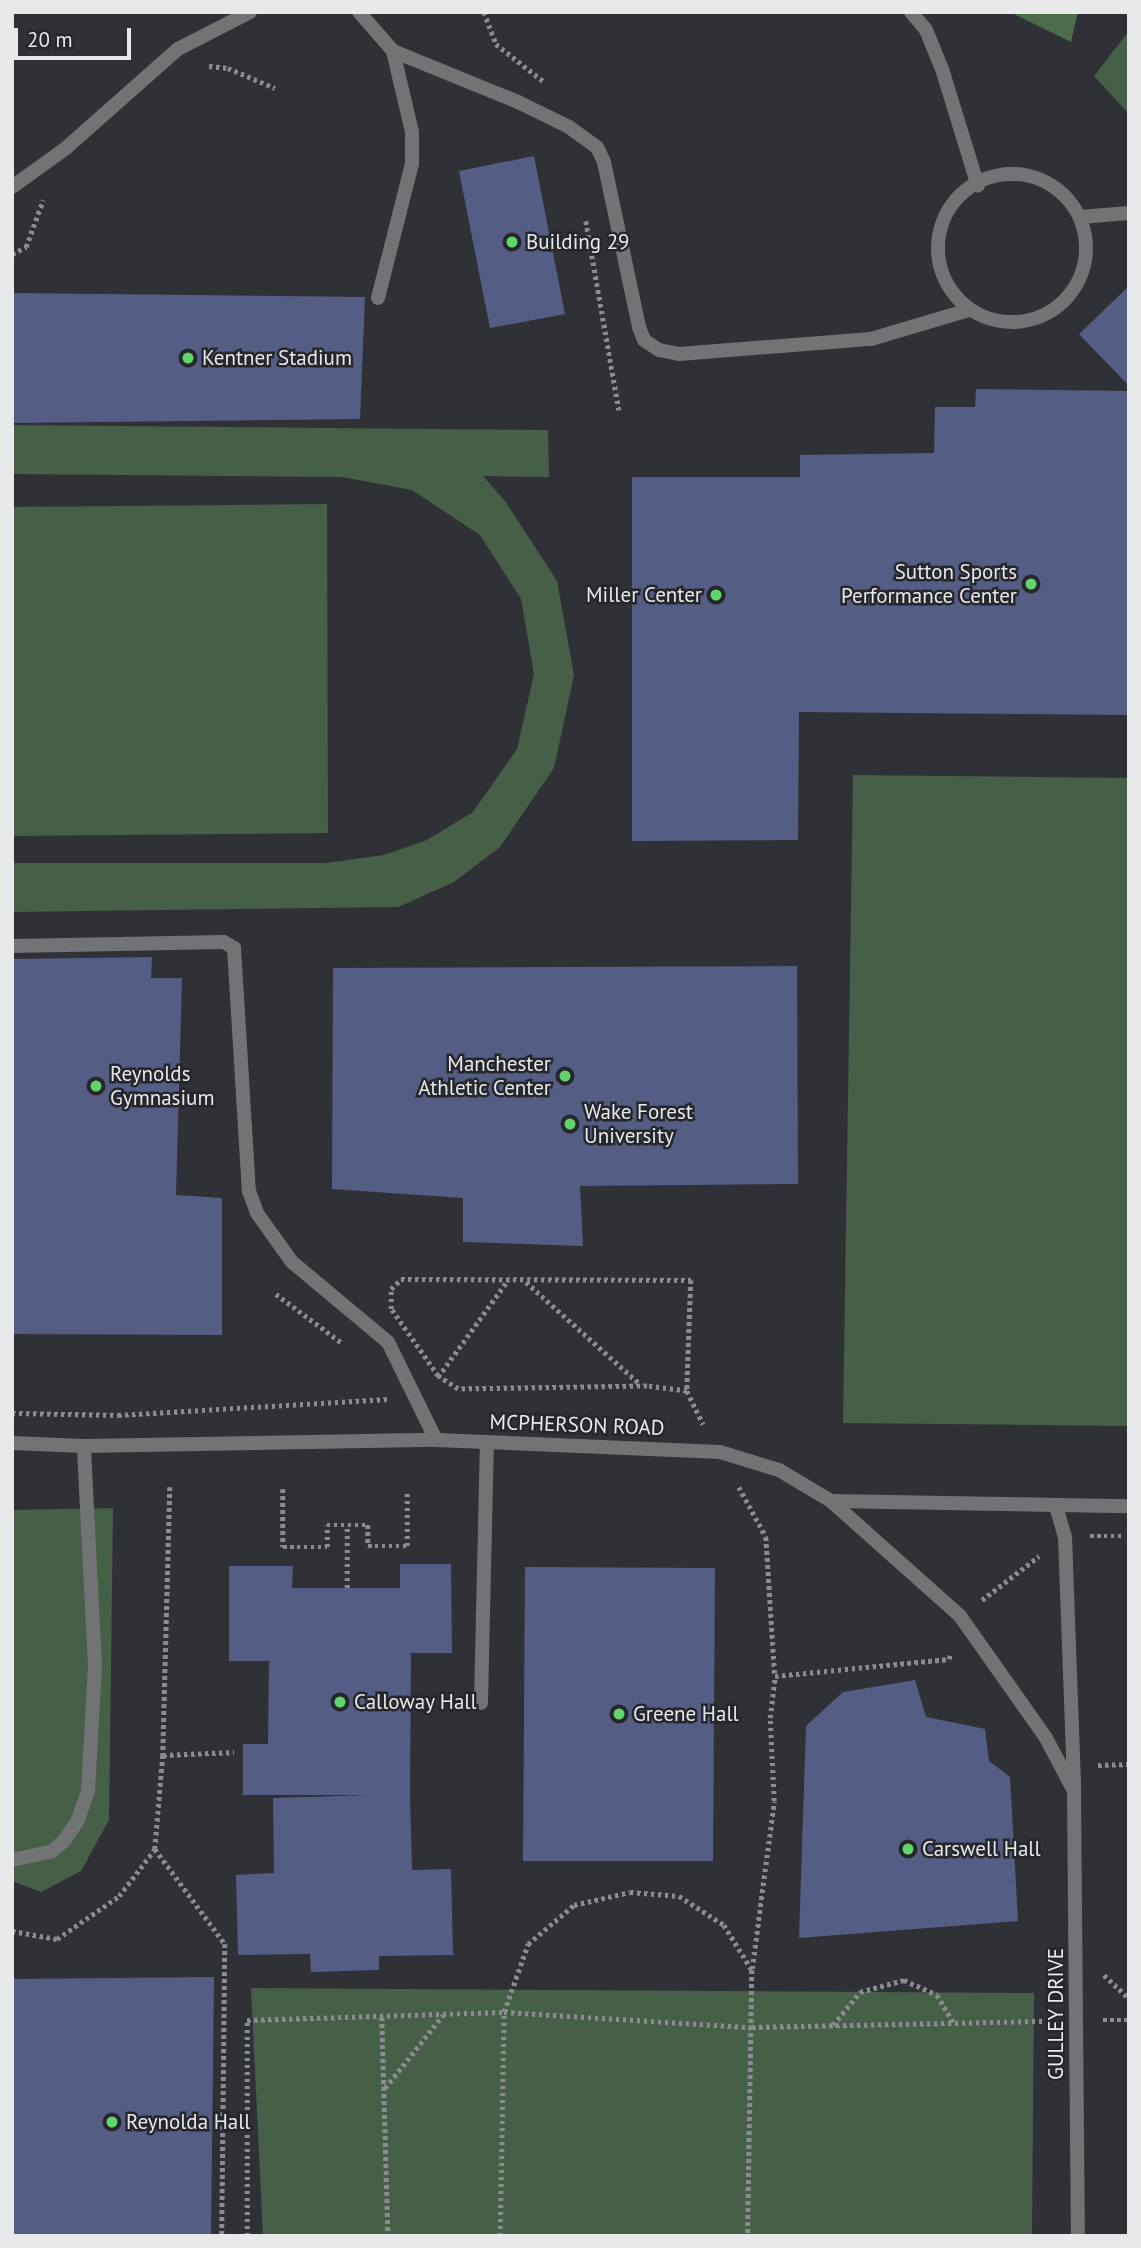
<!DOCTYPE html>
<style>
body{margin:0}
#map{position:relative;width:1141px;height:2248px;overflow:hidden;background:#303136;font-family:"PT Sans",sans-serif}
div>[style]{position:absolute}
.green>*{inset:0;background:#456046}
.forest>*{inset:0;background:#4b6d4c}
.building>*{inset:0;background:#545e85}
.path>*{height:4.5px;margin-top:-2.25px;transform-origin:0;background:repeating-linear-gradient(90deg,#8b8c8f 0 3.5px,transparent 0 7px)}
.service>*{height:14px;margin:-7px;padding:0 7px;transform-origin:7px;border-radius:7px;background:#727375}
.service>.ring{margin:-7px;padding:0;box-sizing:content-box;background:none;border:14px solid #727375;border-radius:50%}
.minor>*{height:14px;margin:-7px;padding:0 7px;transform-origin:7px;border-radius:7px;background:#727375}
.dots>*{width:19px;height:19px;translate:-50% -50%;box-sizing:border-box;border:4px solid #26272c;border-radius:50%}
span{translate:-50% -50%;white-space:nowrap;text-align:center;line-height:1.15;-webkit-text-stroke:5px #26272c;paint-order:stroke}
.poi-label{font-size:21px;color:#e8e9eb}
.left{translate:0 -50%;text-align:left}
.right{translate:-100% -50%;text-align:right}
.street-label{font-size:21px;color:#e8e9eb}
.frame{position:absolute;inset:0;border:14px solid #e8e9eb;pointer-events:none}
.scale{position:absolute;left:14px;top:28px;width:117px;height:32px;box-sizing:border-box;border:4px solid #e8e9eb;border-top:0;padding-left:9px;font-size:21px;line-height:24px;white-space:nowrap;color:#e8e9eb;-webkit-text-stroke:5px #26272c;paint-order:stroke}
</style>
<div id="map">
<div class="green">
<i style="clip-path:polygon(1129px 31px,1129px 114px,1094px 76px)"></i>
<i style="clip-path:polygon(12px 425px,548px 430px,549px 477px,483px 476px,505px 501px,557px 581px,574px 675px,554px 768px,500px 847px,454px 882px,398px 907px,12px 912px,12px 863px,326px 863px,384px 855px,427px 840px,473px 812px,517px 749px,534px 674px,521px 599px,480px 535px,412px 490px,342px 477px,12px 474px)"></i>
<i style="clip-path:polygon(327px 504px,328px 833px,12px 836px,12px 507px)"></i>
<i style="clip-path:polygon(853px 775px,1129px 778px,1129px 1426px,843px 1423px)"></i>
<i style="clip-path:polygon(113px 1508px,109px 1820px,81px 1871px,41px 1892px,12px 1881px,12px 1510px)"></i>
<i style="clip-path:polygon(251px 1988px,1034px 1993px,1032px 2236px,263px 2236px)"></i>
</div>
<div class="forest">
<i style="clip-path:polygon(1010px 12px,1078px 12px,1071px 42px)"></i>
</div>
<div class="building">
<i style="clip-path:polygon(534px 156px,565px 314px,490px 328px,459px 171px)"></i>
<i style="clip-path:polygon(1129px 286px,1129px 386px,1079px 334px)"></i>
<i style="clip-path:polygon(12px 293px,365px 297px,360px 419px,12px 423px)"></i>
<i style="clip-path:polygon(976px 389px,1129px 391px,1129px 715px,799px 712px,798px 840px,632px 841px,632px 477px,800px 477px,800px 455px,934px 453px,935px 407px,975px 407px)"></i>
<i style="clip-path:polygon(152px 957px,151px 978px,182px 978px,176px 1195px,222px 1198px,222px 1335px,12px 1334px,12px 959px)"></i>
<i style="clip-path:polygon(797px 966px,798px 1184px,580px 1186px,583px 1246px,463px 1242px,463px 1198px,332px 1189px,333px 968px)"></i>
<i style="clip-path:polygon(400px 1564px,451px 1564px,452px 1653px,411px 1653px,410px 1795px,412px 1870px,451px 1869px,453px 1955px,379px 1956px,379px 1970px,311px 1972px,310px 1954px,238px 1955px,236px 1875px,274px 1873px,273px 1798px,371px 1795px,243px 1795px,243px 1744px,268px 1744px,269px 1661px,229px 1661px,229px 1566px,293px 1566px,292px 1588px,400px 1588px)"></i>
<i style="clip-path:polygon(525px 1567px,715px 1568px,713px 1861px,523px 1861px)"></i>
<i style="clip-path:polygon(915px 1680px,926px 1717px,985px 1729px,989px 1761px,1010px 1777px,1018px 1921px,799px 1938px,806px 1726px,843px 1692px)"></i>
<i style="clip-path:polygon(214px 1977px,211px 2236px,12px 2236px,12px 1979px)"></i>
</div>
<div class="path">
<i style="left:484px;top:12px;width:34px;rotate:69deg"></i>
<i style="left:496px;top:44px;width:60px;rotate:38.2deg"></i>
<i style="left:209px;top:66px;width:19px;rotate:6deg"></i>
<i style="left:228px;top:68px;width:51px;rotate:23.1deg"></i>
<i style="left:586px;top:221px;width:192px;rotate:80.1deg"></i>
<i style="left:12px;top:254px;width:16px;rotate:-27deg"></i>
<i style="left:26px;top:247px;width:50px;rotate:-70.1deg"></i>
<i style="left:401px;top:1279px;width:290px;rotate:0.2deg"></i>
<i style="left:691px;top:1280px;width:111px;rotate:92.1deg"></i>
<i style="left:687px;top:1391px;width:40px;rotate:-172.9deg"></i>
<i style="left:647px;top:1386px;width:189px;rotate:179.1deg"></i>
<i style="left:458px;top:1389px;width:24px;rotate:-147deg"></i>
<i style="left:438px;top:1376px;width:82px;rotate:-125deg"></i>
<i style="left:391px;top:1309px;width:20px;rotate:-90deg"></i>
<i style="left:391px;top:1289px;width:14px;rotate:-45deg"></i>
<i style="left:526px;top:1282px;width:154px;rotate:41.8deg"></i>
<i style="left:276px;top:1294px;width:82px;rotate:36.6deg"></i>
<i style="left:438px;top:1377px;width:120px;rotate:-54.2deg"></i>
<i style="left:687px;top:1391px;width:37px;rotate:64deg"></i>
<i style="left:12px;top:1413px;width:106px;rotate:1.1deg"></i>
<i style="left:118px;top:1415px;width:271px;rotate:-3.4deg"></i>
<i style="left:170px;top:1487px;width:268px;rotate:91.5deg"></i>
<i style="left:163px;top:1755px;width:94px;rotate:94.9deg"></i>
<i style="left:155px;top:1849px;width:118px;rotate:53.6deg"></i>
<i style="left:225px;top:1944px;width:292px;rotate:90.6deg"></i>
<i style="left:739px;top:1487px;width:57px;rotate:61.6deg"></i>
<i style="left:766px;top:1537px;width:139px;rotate:86.3deg"></i>
<i style="left:283px;top:1489px;width:58px;rotate:90deg"></i>
<i style="left:283px;top:1547px;width:44px"></i>
<i style="left:327px;top:1547px;width:22px;rotate:-90deg"></i>
<i style="left:327px;top:1525px;width:41px"></i>
<i style="left:368px;top:1525px;width:21px;rotate:90deg"></i>
<i style="left:368px;top:1546px;width:39px"></i>
<i style="left:407px;top:1546px;width:55px;rotate:-90deg"></i>
<i style="left:1090px;top:1536px;width:34px"></i>
<i style="left:347px;top:1588px;width:62px;rotate:-90deg"></i>
<i style="left:982px;top:1600px;width:72px;rotate:-37.7deg"></i>
<i style="left:163px;top:1755px;width:71px;rotate:-2.4deg"></i>
<i style="left:1098px;top:1765px;width:31px;rotate:-2deg"></i>
<i style="left:12px;top:1931px;width:46px;rotate:10.1deg"></i>
<i style="left:57px;top:1939px;width:75px;rotate:-34.7deg"></i>
<i style="left:119px;top:1896px;width:59px;rotate:-52.5deg"></i>
<i style="left:752px;top:1969px;width:169px;rotate:-82.5deg"></i>
<i style="left:774px;top:1801px;width:83px;rotate:-92.8deg"></i>
<i style="left:770px;top:1718px;width:42px;rotate:-83.2deg"></i>
<i style="left:775px;top:1676px;width:175px;rotate:-5.6deg"></i>
<i style="left:949px;top:1659px;width:7px;rotate:-74deg"></i>
<i style="left:1104px;top:1975px;width:34px;rotate:43deg"></i>
<i style="left:382px;top:2017px;width:219px;rotate:88.4deg"></i>
<i style="left:1103px;top:2020px;width:26px"></i>
<i style="left:833px;top:2025px;width:43px;rotate:-50.7deg"></i>
<i style="left:860px;top:1992px;width:46px;rotate:-15.3deg"></i>
<i style="left:904px;top:1980px;width:36px;rotate:24deg"></i>
<i style="left:937px;top:1995px;width:33px;rotate:59deg"></i>
<i style="left:385px;top:2088px;width:93px;rotate:-51.5deg"></i>
<i style="left:247px;top:2236px;width:216px;rotate:-90deg"></i>
<i style="left:247px;top:2020px;width:257px;rotate:-1.8deg"></i>
<i style="left:504px;top:2012px;width:72px;rotate:-70.6deg"></i>
<i style="left:528px;top:1944px;width:60px;rotate:-40.3deg"></i>
<i style="left:574px;top:1905px;width:57px;rotate:-13.1deg"></i>
<i style="left:630px;top:1892px;width:49px;rotate:4.7deg"></i>
<i style="left:679px;top:1896px;width:54px;rotate:32.8deg"></i>
<i style="left:724px;top:1925px;width:53px;rotate:58.1deg"></i>
<i style="left:752px;top:1970px;width:266px;rotate:90.9deg"></i>
<i style="left:500px;top:2236px;width:224px;rotate:-89deg"></i>
<i style="left:504px;top:2012px;width:248px;rotate:3.5deg"></i>
<i style="left:752px;top:2027px;width:297px;rotate:-1.2deg"></i>
</div>
<div class="service">
<i style="left:359px;top:12px;width:52px;rotate:48.9deg"></i>
<i style="left:393px;top:51px;width:135px;rotate:22.2deg"></i>
<i style="left:518px;top:102px;width:57px;rotate:26.1deg"></i>
<i style="left:569px;top:127px;width:34px;rotate:36deg"></i>
<i style="left:597px;top:147px;width:17px;rotate:65deg"></i>
<i style="left:604px;top:162px;width:169px;rotate:78deg"></i>
<i style="left:639px;top:327px;width:14px;rotate:69deg"></i>
<i style="left:644px;top:340px;width:18px;rotate:34deg"></i>
<i style="left:659px;top:350px;width:20px;rotate:11deg"></i>
<i style="left:679px;top:354px;width:193px;rotate:-4.5deg"></i>
<i style="left:871px;top:339px;width:102px;rotate:-16.5deg"></i>
<i class="ring" style="left:938px;top:174px;width:134px;height:134px"></i>
<i style="left:378px;top:298px;width:138px;rotate:-75.8deg"></i>
<i style="left:412px;top:164px;width:32px;rotate:-90deg"></i>
<i style="left:412px;top:132px;width:83px;rotate:-103.2deg"></i>
<i style="left:12px;top:946px;width:212px;rotate:-1.1deg"></i>
<i style="left:224px;top:942px;width:12px;rotate:31deg"></i>
<i style="left:234px;top:948px;width:243px;rotate:86.5deg"></i>
<i style="left:249px;top:1191px;width:23px;rotate:70deg"></i>
<i style="left:257px;top:1213px;width:60px;rotate:54.5deg"></i>
<i style="left:292px;top:1262px;width:125px;rotate:39.8deg"></i>
<i style="left:388px;top:1342px;width:109px;rotate:63.9deg"></i>
<i style="left:481px;top:1703px;width:260px;rotate:-88.7deg"></i>
<i style="left:12px;top:1860px;width:40px;rotate:-12deg"></i>
<i style="left:51px;top:1852px;width:17px;rotate:-40deg"></i>
<i style="left:64px;top:1841px;width:25px;rotate:-56deg"></i>
<i style="left:78px;top:1820px;width:31px;rotate:-71deg"></i>
<i style="left:88px;top:1791px;width:125px;rotate:-86.8deg"></i>
<i style="left:95px;top:1666px;width:220px;rotate:-92.9deg"></i>
</div>
<div class="minor">
<i style="left:911px;top:12px;width:23px;rotate:50deg"></i>
<i style="left:926px;top:30px;width:42px;rotate:67.7deg"></i>
<i style="left:942px;top:69px;width:122px;rotate:72.9deg"></i>
<i style="left:12px;top:187px;width:67px;rotate:-35.8deg"></i>
<i style="left:66px;top:148px;width:149px;rotate:-41.5deg"></i>
<i style="left:178px;top:49px;width:81px;rotate:-27.2deg"></i>
<i style="left:1080px;top:217px;width:49px;rotate:-4.7deg"></i>
<i style="left:12px;top:1443px;width:72px;rotate:2.4deg"></i>
<i style="left:84px;top:1446px;width:352px;rotate:-1deg"></i>
<i style="left:436px;top:1440px;width:284px;rotate:2.4deg"></i>
<i style="left:720px;top:1452px;width:62px;rotate:17deg"></i>
<i style="left:779px;top:1470px;width:61px;rotate:30.8deg"></i>
<i style="left:831px;top:1501px;width:173px;rotate:41.7deg"></i>
<i style="left:960px;top:1616px;width:149px;rotate:54.8deg"></i>
<i style="left:1046px;top:1738px;width:60px;rotate:62.2deg"></i>
<i style="left:1074px;top:1791px;width:445px;rotate:89.5deg"></i>
<i style="left:831px;top:1501px;width:298px;rotate:1deg"></i>
<i style="left:1056px;top:1506px;width:32px;rotate:74deg"></i>
<i style="left:1065px;top:1537px;width:250px;rotate:87.9deg"></i>
</div>
<div class="dots">
<i style="left:512px;top:242px;background:#60d56b"></i>
<i style="left:188px;top:358px;background:#60d56b"></i>
<i style="left:1031px;top:584px;background:#60d56b"></i>
<i style="left:716px;top:595px;background:#60d56b"></i>
<i style="left:565px;top:1076px;background:#60d56b"></i>
<i style="left:96px;top:1086px;background:#60d56b"></i>
<i style="left:570px;top:1124px;background:#60d56b"></i>
<i style="left:340px;top:1702px;background:#60d56b"></i>
<i style="left:619px;top:1714px;background:#60d56b"></i>
<i style="left:908px;top:1849px;background:#60d56b"></i>
<i style="left:112px;top:2122px;background:#60d56b"></i>
</div>
<div class="poi-label">
<span class="left" style="left:526px;top:242px">Building 29</span>
<span class="left" style="left:202px;top:358px">Kentner Stadium</span>
<span class="right" style="left:1017px;top:584px">Sutton Sports<br>Performance Center</span>
<span class="right" style="left:702px;top:595px">Miller Center</span>
<span class="right" style="left:551px;top:1076px">Manchester<br>Athletic Center</span>
<span class="left" style="left:110px;top:1086px">Reynolds<br>Gymnasium</span>
<span class="left" style="left:584px;top:1124px">Wake Forest<br>University</span>
<span class="left" style="left:354px;top:1702px">Calloway Hall</span>
<span class="left" style="left:633px;top:1714px">Greene Hall</span>
<span class="left" style="left:922px;top:1849px">Carswell Hall</span>
<span class="left" style="left:126px;top:2122px">Reynolda Hall</span>
</div>
<div class="street-label">
<span style="left:577px;top:1425px;rotate:2deg">MCPHERSON ROAD</span>
<span style="left:1056px;top:2014px;rotate:-90deg">GULLEY DRIVE</span>
</div>
<div class="frame"></div>
<div class="scale">20 m</div>
</div>
